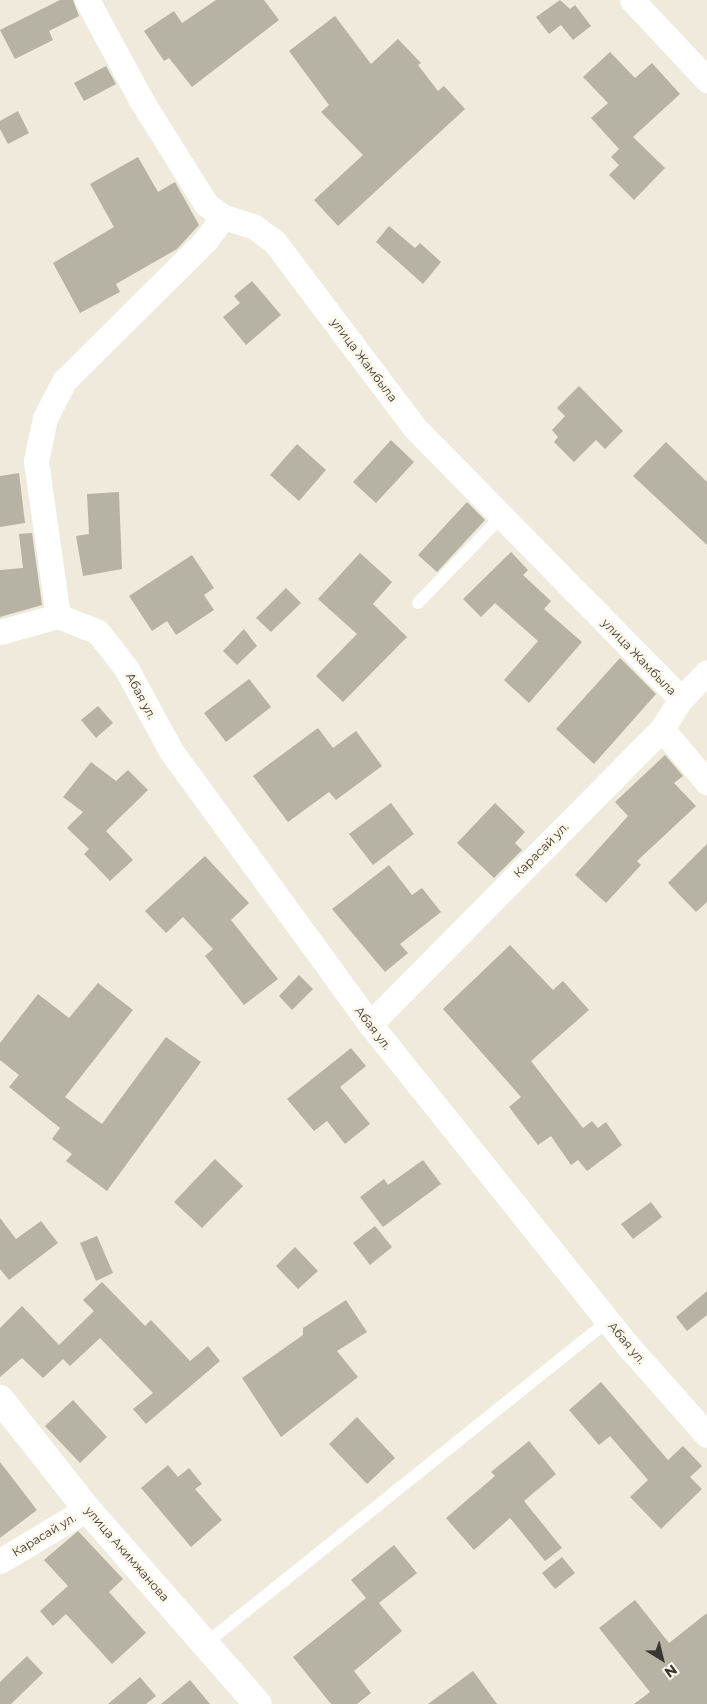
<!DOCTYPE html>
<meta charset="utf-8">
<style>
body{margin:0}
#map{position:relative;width:707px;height:1704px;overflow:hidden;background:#efeadb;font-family:Montserrat,sans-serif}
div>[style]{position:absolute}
.building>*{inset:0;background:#b6b2a4}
.lane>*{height:12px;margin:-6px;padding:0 6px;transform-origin:6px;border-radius:6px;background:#fff}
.street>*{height:25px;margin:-12.5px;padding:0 12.5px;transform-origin:12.5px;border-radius:12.5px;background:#fff}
.secondary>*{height:28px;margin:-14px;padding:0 14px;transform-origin:14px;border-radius:14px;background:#fff}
span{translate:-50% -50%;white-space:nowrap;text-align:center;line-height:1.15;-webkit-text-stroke:4.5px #fcf7e9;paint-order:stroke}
.street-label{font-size:12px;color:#393732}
.north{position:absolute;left:637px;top:1634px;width:50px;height:50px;-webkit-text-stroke:4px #fcf7e9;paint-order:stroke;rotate:144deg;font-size:14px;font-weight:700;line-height:20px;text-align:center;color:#393732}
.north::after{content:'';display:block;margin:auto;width:18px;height:22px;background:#393732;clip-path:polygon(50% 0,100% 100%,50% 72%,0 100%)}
</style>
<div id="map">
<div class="building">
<i style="clip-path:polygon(60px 0,73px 0,79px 16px,49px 31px,53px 40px,15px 59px,0 30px)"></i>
<i style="clip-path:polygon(216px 0,264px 0,279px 20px,192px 87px,169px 58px,164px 61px,144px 31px,174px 11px,182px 23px)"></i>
<i style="clip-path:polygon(560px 0,570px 9px,575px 5px,591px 26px,573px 40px,561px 25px,549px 34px,536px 17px)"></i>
<i style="clip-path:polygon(335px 16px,371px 64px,398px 39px,421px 63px,418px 65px,438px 91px,444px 86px,465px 109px,338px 226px,314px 200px,363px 155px,321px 112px,329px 105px,289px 51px)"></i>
<i style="clip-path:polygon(610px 52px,635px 78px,652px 63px,680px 94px,633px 137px,665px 168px,634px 200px,609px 175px,619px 165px,611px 157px,619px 149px,591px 118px,608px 103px,583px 77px)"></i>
<i style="clip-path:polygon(106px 66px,116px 84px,84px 101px,74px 83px)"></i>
<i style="clip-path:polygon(18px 111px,29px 133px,8px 144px,0 129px,0 121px)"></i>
<i style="clip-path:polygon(138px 157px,158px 192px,175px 182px,199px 225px,177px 249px,116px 284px,120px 292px,80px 313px,53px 263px,114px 227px,90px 184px)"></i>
<i style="clip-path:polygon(389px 226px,415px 248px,420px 243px,441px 262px,423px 284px,376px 242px)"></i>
<i style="clip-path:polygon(252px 281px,281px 315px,246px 345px,223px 317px,240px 303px,234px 296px)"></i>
<i style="clip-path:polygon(579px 386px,623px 431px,605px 449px,596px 440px,574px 462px,554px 442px,558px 437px,552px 430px,565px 416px,557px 408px)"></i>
<i style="clip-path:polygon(391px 440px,414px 462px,376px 503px,353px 482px)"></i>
<i style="clip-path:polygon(666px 442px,707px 482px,707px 545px,633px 476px)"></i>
<i style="clip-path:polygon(297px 444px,326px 470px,299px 501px,270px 475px)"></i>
<i style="clip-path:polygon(19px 473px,25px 523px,0 527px,0 476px)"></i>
<i style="clip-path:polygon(119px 492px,122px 569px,83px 576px,76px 536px,89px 534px,87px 494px)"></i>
<i style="clip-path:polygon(467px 502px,485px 520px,437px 572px,418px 555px)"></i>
<i style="clip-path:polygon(32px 533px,42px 605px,0 617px,0 570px,23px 568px,19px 534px)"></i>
<i style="clip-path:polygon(511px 552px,528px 570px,523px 575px,551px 601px,544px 609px,582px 642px,529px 703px,504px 680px,538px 641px,495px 603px,481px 617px,463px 599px)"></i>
<i style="clip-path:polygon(360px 553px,392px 582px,373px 604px,407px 637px,343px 702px,316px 676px,357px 634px,318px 599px)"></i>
<i style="clip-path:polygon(192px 555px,214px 588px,204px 595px,214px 610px,176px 635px,167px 621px,152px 631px,129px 596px)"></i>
<i style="clip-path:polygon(286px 588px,301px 603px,271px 632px,256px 618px)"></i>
<i style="clip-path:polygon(244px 629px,257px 646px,237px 665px,223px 651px)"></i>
<i style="clip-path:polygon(620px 658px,656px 694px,594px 764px,556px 729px)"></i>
<i style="clip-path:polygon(249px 679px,271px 707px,226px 742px,204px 713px)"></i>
<i style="clip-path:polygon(98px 706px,113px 723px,96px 738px,81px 720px)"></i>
<i style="clip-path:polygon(318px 728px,333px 748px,356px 731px,382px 766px,336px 800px,329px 792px,288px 822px,253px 776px)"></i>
<i style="clip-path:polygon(665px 755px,683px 776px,674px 783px,696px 806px,637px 861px,641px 865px,606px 903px,575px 875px,628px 816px,615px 802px)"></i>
<i style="clip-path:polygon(91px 762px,116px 781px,128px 770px,148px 790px,106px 831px,133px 860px,110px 881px,84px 854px,89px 849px,67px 828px,83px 812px,63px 797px)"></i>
<i style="clip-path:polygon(391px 803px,414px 834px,373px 865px,349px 834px)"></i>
<i style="clip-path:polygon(495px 803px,525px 832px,515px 843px,522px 850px,494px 878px,457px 843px)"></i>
<i style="clip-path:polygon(707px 844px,707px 902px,696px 912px,668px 883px)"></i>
<i style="clip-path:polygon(205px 856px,249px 903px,231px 920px,278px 979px,244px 1005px,205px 956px,213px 949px,183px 917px,166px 933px,145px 911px)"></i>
<i style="clip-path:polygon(389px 865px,412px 895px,422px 888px,441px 912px,400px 944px,408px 953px,385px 972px,332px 909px)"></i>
<i style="clip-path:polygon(510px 945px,553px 990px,563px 981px,589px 1010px,531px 1061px,583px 1128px,592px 1121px,598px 1128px,606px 1122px,622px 1145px,587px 1171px,578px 1160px,571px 1165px,551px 1136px,538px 1145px,509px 1107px,521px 1097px,443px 1009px)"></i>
<i style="clip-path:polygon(299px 975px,313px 989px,292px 1010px,279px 996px)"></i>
<i style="clip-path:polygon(98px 983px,133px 1010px,65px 1097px,102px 1124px,166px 1037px,201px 1062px,107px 1191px,66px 1161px,72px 1154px,52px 1139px,60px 1128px,9px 1087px,19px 1075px,0 1060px,0 1043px,38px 994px,69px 1018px)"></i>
<i style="clip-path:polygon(351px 1048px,366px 1066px,340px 1087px,370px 1124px,345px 1144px,327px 1121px,314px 1131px,287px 1099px)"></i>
<i style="clip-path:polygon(215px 1159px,243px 1186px,202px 1228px,174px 1202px)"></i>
<i style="clip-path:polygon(423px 1160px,441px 1184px,383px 1227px,360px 1197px,384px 1179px,388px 1185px)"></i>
<i style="clip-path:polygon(651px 1202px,662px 1217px,633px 1239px,621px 1224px)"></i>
<i style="clip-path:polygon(0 1218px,16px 1239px,41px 1221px,58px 1243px,9px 1280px,0 1269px)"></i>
<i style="clip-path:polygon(375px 1226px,392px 1247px,370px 1265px,353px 1243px)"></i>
<i style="clip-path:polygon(97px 1236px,113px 1273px,96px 1281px,80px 1243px)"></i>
<i style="clip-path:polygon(295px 1247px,318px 1271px,298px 1289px,276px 1266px)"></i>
<i style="clip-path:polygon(102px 1282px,145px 1326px,151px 1320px,190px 1361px,208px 1346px,220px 1361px,146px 1424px,133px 1409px,153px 1393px,100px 1338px,70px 1366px,63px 1359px,43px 1378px,22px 1358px,0 1377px,0 1328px,22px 1306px,59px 1345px,94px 1311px,83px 1300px)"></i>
<i style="clip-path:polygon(707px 1291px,707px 1315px,687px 1331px,676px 1317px)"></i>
<i style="clip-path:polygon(346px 1300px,367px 1332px,337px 1351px,358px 1377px,281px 1437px,242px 1378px,303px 1335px,303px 1328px)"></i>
<i style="clip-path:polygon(601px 1382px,668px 1460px,683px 1446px,702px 1466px,690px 1477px,702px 1489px,661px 1529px,630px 1497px,648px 1480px,610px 1436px,599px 1445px,569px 1410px)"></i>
<i style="clip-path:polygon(73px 1400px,107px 1437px,80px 1463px,45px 1426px)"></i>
<i style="clip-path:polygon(357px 1417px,395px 1458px,367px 1484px,329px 1444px)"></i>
<i style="clip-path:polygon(529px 1441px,556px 1474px,524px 1501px,562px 1548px,545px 1561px,510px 1518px,474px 1550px,446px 1518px,495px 1476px,491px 1472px)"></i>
<i style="clip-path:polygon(0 1462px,37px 1510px,0 1538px)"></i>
<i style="clip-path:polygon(168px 1465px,178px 1477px,189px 1468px,202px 1484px,195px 1489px,222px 1520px,191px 1547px,141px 1488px)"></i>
<i style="clip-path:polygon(78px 1531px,123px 1579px,109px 1592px,146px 1633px,112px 1664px,66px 1614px,53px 1626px,40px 1611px,68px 1586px,44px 1560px)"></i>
<i style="clip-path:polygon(394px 1545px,417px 1573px,379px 1603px,402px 1631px,354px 1671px,371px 1693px,357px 1704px,331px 1704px,293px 1657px,366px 1598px,351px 1580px)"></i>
<i style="clip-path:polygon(562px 1557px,575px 1573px,555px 1589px,542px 1573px)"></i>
<i style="clip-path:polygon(635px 1600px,669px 1643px,707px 1613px,707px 1704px,634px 1704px,650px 1692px,599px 1628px)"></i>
<i style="clip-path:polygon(27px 1656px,43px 1673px,11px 1704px,0 1704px,0 1682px)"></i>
<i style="clip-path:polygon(473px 1671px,497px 1704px,428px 1704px)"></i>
<i style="clip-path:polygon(140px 1677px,156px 1696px,146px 1704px,108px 1704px)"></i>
<i style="clip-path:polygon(190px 1680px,210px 1704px,161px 1704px)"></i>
</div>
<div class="lane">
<i style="left:418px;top:603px;width:121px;rotate:-46deg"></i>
<i style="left:205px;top:1644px;width:516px;rotate:-38.71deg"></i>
</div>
<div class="street">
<i style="left:87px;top:0;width:114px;rotate:61.6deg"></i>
<i style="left:141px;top:100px;width:123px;rotate:58deg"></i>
<i style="left:206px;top:204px;width:21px;rotate:37deg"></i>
<i style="left:223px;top:217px;width:31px;rotate:17deg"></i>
<i style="left:253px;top:226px;width:26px;rotate:36deg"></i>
<i style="left:274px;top:241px;width:233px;rotate:53deg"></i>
<i style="left:414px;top:427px;width:381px;rotate:45.5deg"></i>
<i style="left:632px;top:0;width:110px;rotate:46.8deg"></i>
<i style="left:58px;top:616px;width:43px;rotate:21.8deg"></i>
<i style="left:98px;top:632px;width:46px;rotate:52.1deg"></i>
<i style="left:126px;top:668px;width:94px;rotate:61.5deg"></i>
<i style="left:171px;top:751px;width:338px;rotate:53.9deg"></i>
<i style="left:370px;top:1024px;width:415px;rotate:51.3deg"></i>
<i style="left:630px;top:1348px;width:116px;rotate:48.5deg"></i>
<i style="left:58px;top:616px;width:157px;rotate:-98.1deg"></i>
<i style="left:36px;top:461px;width:44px;rotate:-78.2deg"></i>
<i style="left:45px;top:418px;width:42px;rotate:-62.8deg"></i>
<i style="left:64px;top:381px;width:200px;rotate:-44.8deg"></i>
<i style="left:206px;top:240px;width:29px;rotate:-54deg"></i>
<i style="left:0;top:632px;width:60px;rotate:-15.4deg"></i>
<i style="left:662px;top:729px;width:70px;rotate:49.7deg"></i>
<i style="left:370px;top:1024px;width:415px;rotate:-45.3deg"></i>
<i style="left:662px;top:729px;width:36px;rotate:-58deg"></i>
<i style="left:681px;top:699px;width:37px;rotate:-46deg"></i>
<i style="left:0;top:1561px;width:101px;rotate:-30.9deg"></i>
</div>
<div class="secondary">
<i style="left:0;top:1399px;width:140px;rotate:51.7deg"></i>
<i style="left:87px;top:1509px;width:259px;rotate:48.8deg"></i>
</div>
<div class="street-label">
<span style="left:364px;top:360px;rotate:53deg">улица Жамбыла</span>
<span style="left:639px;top:657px;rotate:46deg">улица Жамбыла</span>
<span style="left:141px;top:696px;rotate:62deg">Абая ул.</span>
<span style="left:541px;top:850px;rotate:-45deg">Карасай ул.</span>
<span style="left:373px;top:1028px;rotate:52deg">Абая ул.</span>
<span style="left:627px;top:1343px;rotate:50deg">Абая ул.</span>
<span style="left:44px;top:1535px;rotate:-31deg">Карасай ул.</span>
<span style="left:127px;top:1554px;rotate:49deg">улица Акимжанова</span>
</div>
<div class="north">N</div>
</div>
